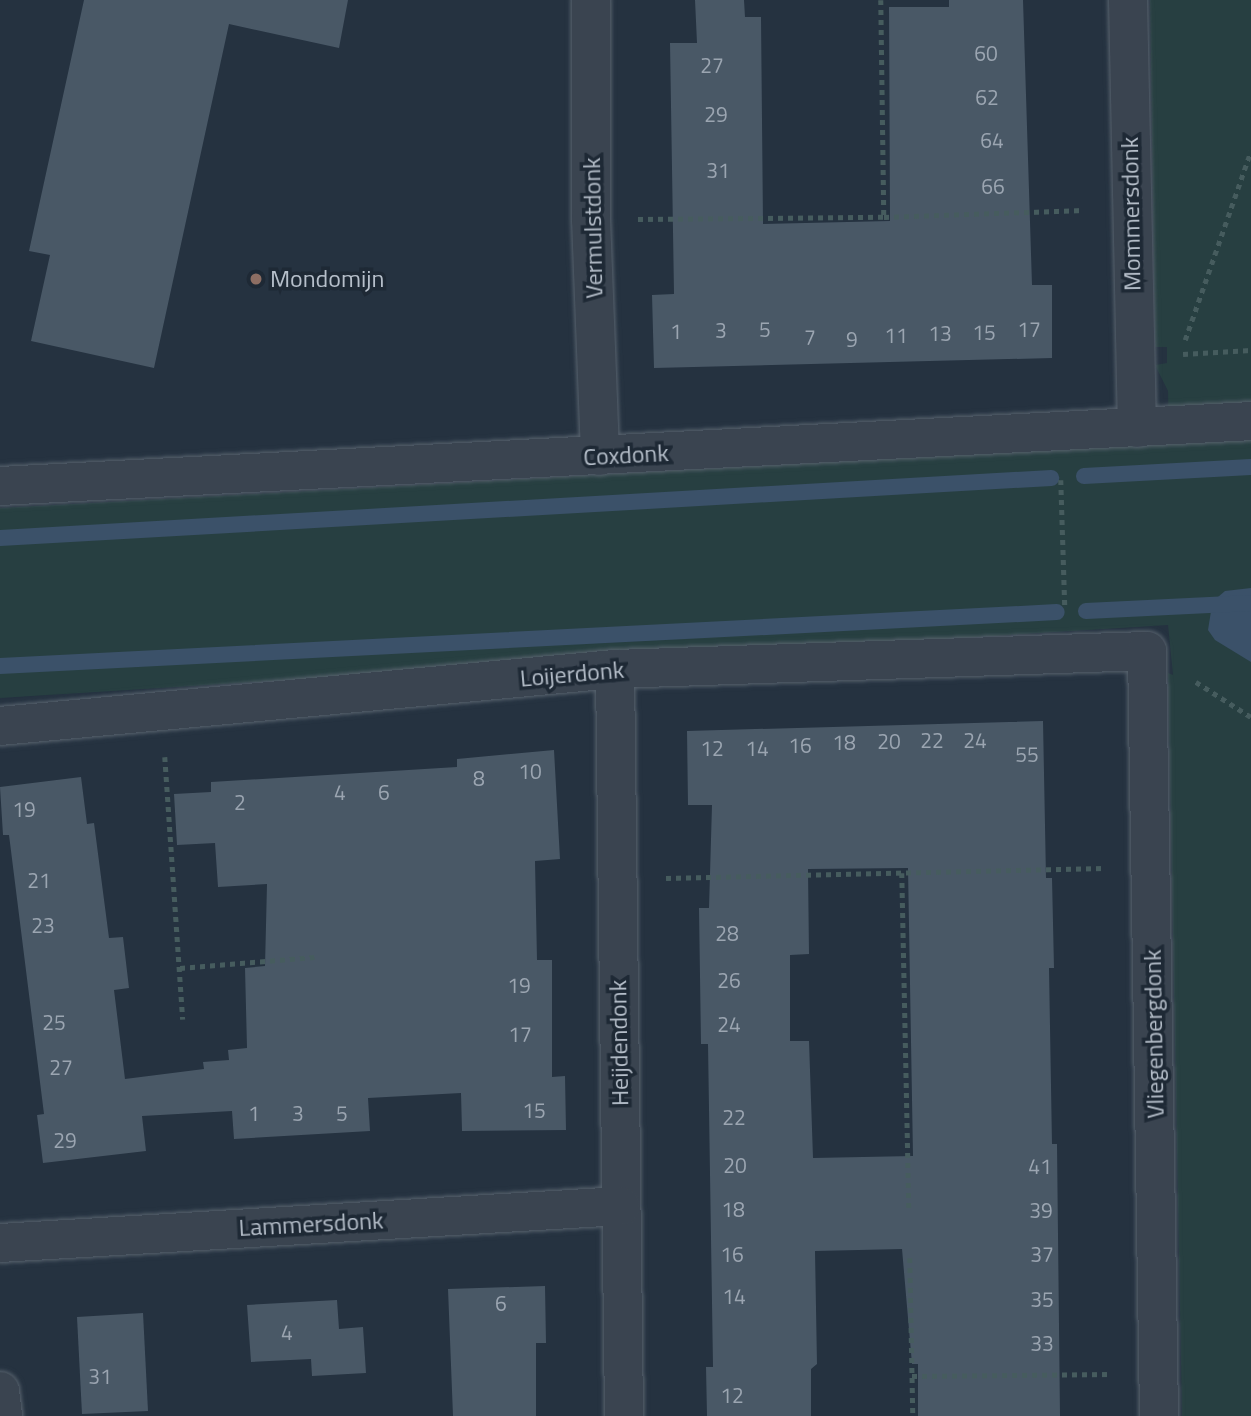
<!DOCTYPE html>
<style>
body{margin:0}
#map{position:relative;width:1251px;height:1416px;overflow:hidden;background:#253240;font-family:"Titillium Web",sans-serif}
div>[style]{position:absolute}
.green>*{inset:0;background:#273f41}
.water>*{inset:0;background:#3b5169}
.stream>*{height:16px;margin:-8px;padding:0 8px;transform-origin:8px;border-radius:8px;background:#3b5169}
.building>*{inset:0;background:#495866}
.path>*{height:4.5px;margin-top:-2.25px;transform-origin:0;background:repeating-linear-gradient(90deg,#465c5e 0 5px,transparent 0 10px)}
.roads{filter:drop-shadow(0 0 2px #57626d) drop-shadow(0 0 2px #57626d)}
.street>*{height:38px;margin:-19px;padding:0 19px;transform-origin:19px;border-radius:19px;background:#3a4450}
.dots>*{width:19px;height:19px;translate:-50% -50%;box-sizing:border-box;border:4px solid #1e2935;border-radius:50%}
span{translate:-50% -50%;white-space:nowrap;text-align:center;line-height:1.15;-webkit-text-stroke:7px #1e2935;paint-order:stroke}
.number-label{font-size:21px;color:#9ba5b1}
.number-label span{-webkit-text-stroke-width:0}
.street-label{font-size:24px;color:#b6bfca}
.poi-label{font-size:24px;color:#b6bfca}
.left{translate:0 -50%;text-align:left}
</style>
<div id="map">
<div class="green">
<i style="clip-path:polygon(1150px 0,1251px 0,1251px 1416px,1182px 1416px,1168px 673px,1173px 675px,1168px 625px,0 698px,0 508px,1169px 443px,1168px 391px,1155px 365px,1167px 363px,1167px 347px,1155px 347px)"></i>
</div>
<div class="water">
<i style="clip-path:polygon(1251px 588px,1251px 662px,1215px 640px,1208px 630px,1212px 605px,1218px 597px,1225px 591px)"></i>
</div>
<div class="stream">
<i style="left:1084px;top:476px;width:167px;rotate:-3.1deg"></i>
<i style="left:0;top:538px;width:1053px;rotate:-3.27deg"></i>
<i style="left:1086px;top:611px;width:165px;rotate:-2.8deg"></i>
<i style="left:0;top:666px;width:1058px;rotate:-2.92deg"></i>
</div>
<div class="building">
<i style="clip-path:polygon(84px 0,348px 0,339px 48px,229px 24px,154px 368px,31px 341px,50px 255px,29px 251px)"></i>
<i style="clip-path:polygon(695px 0,744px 0,745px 17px,761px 17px,763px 224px,890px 221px,889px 7px,949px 7px,949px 0,1023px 0,1032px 285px,1052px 285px,1052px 358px,654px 368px,652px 295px,674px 294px,670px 43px,697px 43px)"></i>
<i style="clip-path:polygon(evenodd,1043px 721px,1046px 878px,1052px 878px,1054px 968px,1049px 968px,1052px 1144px,1057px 1144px,1060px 1416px,918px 1416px,918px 1364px,912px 1364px,902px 1249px,815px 1251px,817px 1364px,811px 1369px,811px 1416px,707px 1416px,706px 1367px,713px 1367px,708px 1044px,701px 1044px,699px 908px,709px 908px,712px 805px,688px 805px,687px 731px,1043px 721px,908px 868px,913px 1156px,813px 1158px,809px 1041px,790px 1041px,790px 955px,809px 954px,808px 869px,908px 868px)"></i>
<i style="clip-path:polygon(554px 750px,560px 859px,535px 861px,537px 960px,552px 960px,552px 1077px,565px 1076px,566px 1130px,462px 1131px,461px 1093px,368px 1098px,370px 1131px,234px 1139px,232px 1111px,142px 1116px,146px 1151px,43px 1163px,37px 1115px,44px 1114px,9px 835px,3px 835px,0 787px,81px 777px,87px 824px,94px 823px,109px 938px,123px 937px,129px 988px,114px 990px,125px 1079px,204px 1069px,203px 1062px,229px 1060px,228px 1050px,247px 1048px,245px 968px,265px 966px,267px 884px,218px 887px,215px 843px,177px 845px,174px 794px,211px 792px,211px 782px,457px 767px,457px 759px)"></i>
<i style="clip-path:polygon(545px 1286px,546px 1343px,536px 1343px,536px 1416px,453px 1416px,448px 1289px)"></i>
<i style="clip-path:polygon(337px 1300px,339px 1329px,363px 1327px,366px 1373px,312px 1376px,311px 1359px,251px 1362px,247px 1305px)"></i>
<i style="clip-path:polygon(143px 1313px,148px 1411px,82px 1414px,77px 1317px)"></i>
</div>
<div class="path">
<i style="left:881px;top:0;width:217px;rotate:89.2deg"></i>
<i style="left:638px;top:219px;width:246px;rotate:-0.5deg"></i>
<i style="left:884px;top:217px;width:200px;rotate:-2deg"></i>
<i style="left:1185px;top:340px;width:200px;rotate:-70.8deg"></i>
<i style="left:1183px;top:354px;width:68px;rotate:-3.4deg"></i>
<i style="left:1061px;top:480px;width:128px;rotate:88.2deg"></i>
<i style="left:1196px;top:682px;width:65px;rotate:32.5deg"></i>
<i style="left:165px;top:757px;width:263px;rotate:86.1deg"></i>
<i style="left:902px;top:873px;width:337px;rotate:88.8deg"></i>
<i style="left:666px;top:878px;width:439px;rotate:-1.3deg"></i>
<i style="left:180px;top:968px;width:135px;rotate:-4.7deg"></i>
<i style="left:910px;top:1258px;width:158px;rotate:88.9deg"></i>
<i style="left:912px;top:1376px;width:200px;rotate:-0.6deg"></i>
</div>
<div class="roads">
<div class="street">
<i style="left:591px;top:0;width:219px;rotate:90deg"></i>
<i style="left:591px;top:219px;width:237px;rotate:87.8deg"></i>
<i style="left:1128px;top:0;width:428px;rotate:88.8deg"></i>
<i style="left:0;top:486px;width:1253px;rotate:-2.97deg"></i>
<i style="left:615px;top:669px;width:747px;rotate:89.31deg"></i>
<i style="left:0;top:726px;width:618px;rotate:-5.3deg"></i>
<i style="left:615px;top:669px;width:532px;rotate:-1.94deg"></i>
<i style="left:1147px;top:651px;width:765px;rotate:89.1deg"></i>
<i style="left:0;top:1243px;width:622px;rotate:-3.41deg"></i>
<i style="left:0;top:1391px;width:25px;rotate:83deg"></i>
</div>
</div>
<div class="dots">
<i style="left:256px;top:279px;background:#8d6e63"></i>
</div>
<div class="number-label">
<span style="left:986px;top:53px">60</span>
<span style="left:712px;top:65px">27</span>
<span style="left:987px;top:97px">62</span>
<span style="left:716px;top:114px">29</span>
<span style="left:992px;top:140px">64</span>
<span style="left:718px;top:170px">31</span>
<span style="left:993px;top:186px">66</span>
<span style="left:765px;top:329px">5</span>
<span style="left:1029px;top:329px">17</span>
<span style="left:721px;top:330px">3</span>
<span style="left:676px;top:331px">1</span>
<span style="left:984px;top:332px">15</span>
<span style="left:940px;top:333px">13</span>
<span style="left:896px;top:335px">11</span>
<span style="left:810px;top:337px">7</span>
<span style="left:852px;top:339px">9</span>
<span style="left:932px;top:740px">22</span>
<span style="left:975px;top:740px">24</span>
<span style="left:889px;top:741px">20</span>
<span style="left:844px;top:742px">18</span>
<span style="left:800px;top:745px">16</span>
<span style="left:712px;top:748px">12</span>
<span style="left:757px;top:748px">14</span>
<span style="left:1027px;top:754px">55</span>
<span style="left:530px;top:771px">10</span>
<span style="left:479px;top:778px">8</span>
<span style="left:340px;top:792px">4</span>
<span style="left:384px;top:792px">6</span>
<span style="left:240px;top:802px">2</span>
<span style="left:24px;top:809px">19</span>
<span style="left:39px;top:880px">21</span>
<span style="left:43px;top:925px">23</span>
<span style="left:727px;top:933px">28</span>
<span style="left:729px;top:980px">26</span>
<span style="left:519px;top:985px">19</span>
<span style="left:54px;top:1022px">25</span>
<span style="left:729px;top:1024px">24</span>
<span style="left:520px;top:1034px">17</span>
<span style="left:61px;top:1067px">27</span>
<span style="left:534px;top:1110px">15</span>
<span style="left:254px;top:1113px">1</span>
<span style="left:298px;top:1113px">3</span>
<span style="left:342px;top:1113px">5</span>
<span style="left:734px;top:1117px">22</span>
<span style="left:65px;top:1140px">29</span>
<span style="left:735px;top:1165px">20</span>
<span style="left:1040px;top:1166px">41</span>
<span style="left:733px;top:1209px">18</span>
<span style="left:1041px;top:1210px">39</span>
<span style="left:732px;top:1254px">16</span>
<span style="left:1042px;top:1254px">37</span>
<span style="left:734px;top:1296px">14</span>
<span style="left:1042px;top:1299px">35</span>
<span style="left:501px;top:1303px">6</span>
<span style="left:287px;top:1332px">4</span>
<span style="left:1042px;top:1343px">33</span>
<span style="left:100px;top:1376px">31</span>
<span style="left:732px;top:1395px">12</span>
</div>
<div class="street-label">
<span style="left:1131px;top:214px;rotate:-91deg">Mommersdonk</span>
<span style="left:593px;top:228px;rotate:-91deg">Vermulstdonk</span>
<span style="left:626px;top:455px;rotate:-3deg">Coxdonk</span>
<span style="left:572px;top:674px;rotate:-5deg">Loijerdonk</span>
<span style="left:1154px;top:1034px;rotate:-91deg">Vliegenbergdonk</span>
<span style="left:619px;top:1043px;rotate:-91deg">Heijdendonk</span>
<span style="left:311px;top:1224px;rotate:-3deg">Lammersdonk</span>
</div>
<div class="poi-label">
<span class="left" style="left:270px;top:279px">Mondomijn</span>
</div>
</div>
